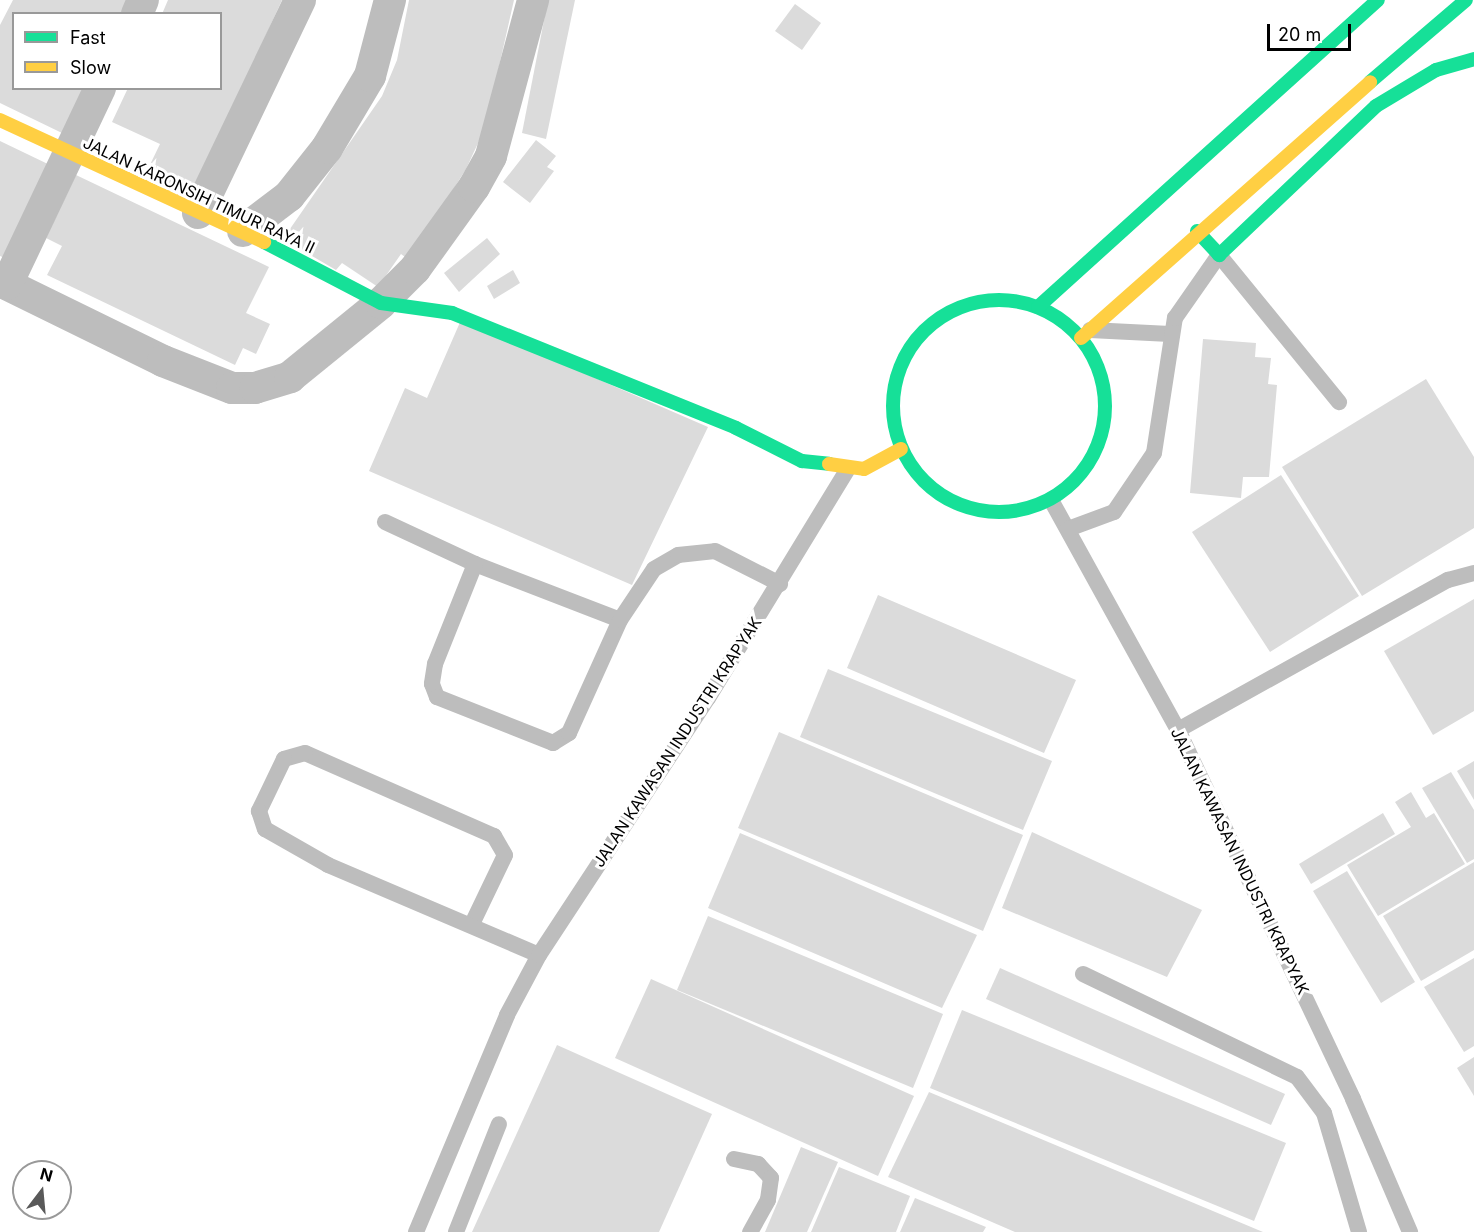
<!DOCTYPE html>
<style>
body{margin:0}
#map{position:relative;width:1474px;height:1232px;overflow:hidden;background:#fff;font-family:Inter,sans-serif}
div>[style]{position:absolute}
.building>*{inset:0;background:#dbdbdb}
.lane>*{height:16px;margin:-8px;padding:0 8px;transform-origin:8px;border-radius:8px;background:#bdbdbd}
.street>*{height:32px;margin:-16px;padding:0 16px;transform-origin:16px;border-radius:16px;background:#bdbdbd}
.fast>*{height:14px;margin:-7px;padding:0 7px;transform-origin:7px;border-radius:7px;background:#16e098}
.fast>.ring{margin:-7px;padding:0;box-sizing:content-box;background:none;border:14px solid #16e098;border-radius:50%}
.slow>*{height:14px;margin:-7px;padding:0 7px;transform-origin:7px;border-radius:7px;background:#ffcf43}
span{translate:-50% -50%;white-space:nowrap;text-align:center;line-height:1.15;-webkit-text-stroke:6px #fff;paint-order:stroke}
.street-label{font-size:16px;color:#000}
.legend{position:absolute;left:12px;top:12px;width:210px;height:78px;box-sizing:border-box;background:#fff;border:2px solid #999;margin:0;padding:8px 10px;list-style:none;font-size:18px;color:#000}
.legend li{display:flex;align-items:center;gap:12px;height:30px}
.legend b{width:30px;border:2px solid #999}
.north{position:absolute;left:12px;top:1160px;width:60px;height:60px;box-sizing:border-box;background:#fff;border:2px solid #999;border-radius:50%;rotate:16deg;font-size:16px;font-weight:700;line-height:24px;text-align:center;color:#000}
.north::after{content:'';display:block;margin:auto;width:21px;height:27px;background:#595959;clip-path:polygon(50% 0,100% 100%,50% 72%,0 100%)}
.scale{position:absolute;left:1267px;top:24px;width:84px;height:27px;box-sizing:border-box;border:3px solid #000;border-top:0;padding-left:8px;font-size:18px;line-height:21px;white-space:nowrap;color:#000;-webkit-text-stroke:4px #fff;paint-order:stroke}
</style>
<div id="map">
<div class="building">
<i style="clip-path:polygon(13px 0,128px 0,122px 14px,14px 14px,14px 88px,85px 88px,62px 133px,0 103px,0 25px)"></i>
<i style="clip-path:polygon(168px 0,282px 0,192px 196px,145px 175px,160px 144px,112px 122px,128px 88px,220px 88px,220px 14px,162px 14px)"></i>
<i style="clip-path:polygon(409px 0,514px 0,485px 128px,466px 169px,409px 260px,401px 254px,378px 287px,342px 263px,336px 270px,283px 239px,382px 96px,397px 60px)"></i>
<i style="clip-path:polygon(548px 0,575px 0,546px 139px,522px 133px)"></i>
<i style="clip-path:polygon(795px 4px,821px 23px,802px 50px,775px 31px)"></i>
<i style="clip-path:polygon(536px 140px,556px 156px,547px 167px,554px 171px,530px 203px,503px 182px)"></i>
<i style="clip-path:polygon(0 141px,52px 166px,7px 259px,0 256px)"></i>
<i style="clip-path:polygon(76px 175px,269px 267px,246px 313px,270px 324px,256px 354px,243px 348px,235px 365px,47px 275px,62px 246px,46px 238px)"></i>
<i style="clip-path:polygon(487px 238px,500px 254px,459px 292px,444px 273px)"></i>
<i style="clip-path:polygon(513px 270px,520px 283px,494px 299px,487px 286px)"></i>
<i style="clip-path:polygon(461px 320px,708px 427px,632px 585px,369px 471px,405px 388px,427px 398px)"></i>
<i style="clip-path:polygon(1203px 339px,1256px 343px,1255px 357px,1271px 358px,1268px 384px,1277px 385px,1269px 477px,1243px 477px,1241px 498px,1190px 493px)"></i>
<i style="clip-path:polygon(1426px 379px,1474px 457px,1474px 528px,1362px 596px,1282px 467px)"></i>
<i style="clip-path:polygon(1281px 475px,1359px 596px,1270px 652px,1192px 532px)"></i>
<i style="clip-path:polygon(878px 595px,1076px 680px,1044px 753px,847px 668px)"></i>
<i style="clip-path:polygon(1474px 599px,1474px 711px,1433px 735px,1384px 651px)"></i>
<i style="clip-path:polygon(828px 669px,1052px 761px,1023px 830px,800px 737px)"></i>
<i style="clip-path:polygon(779px 732px,1023px 835px,983px 931px,738px 828px)"></i>
<i style="clip-path:polygon(1474px 761px,1474px 800px,1457px 771px)"></i>
<i style="clip-path:polygon(1451px 772px,1474px 810px,1474px 859px,1467px 863px,1422px 788px)"></i>
<i style="clip-path:polygon(1411px 792px,1426px 818px,1434px 813px,1465px 864px,1378px 916px,1347px 865px,1411px 827px,1395px 802px)"></i>
<i style="clip-path:polygon(1383px 813px,1395px 834px,1311px 884px,1299px 864px)"></i>
<i style="clip-path:polygon(1032px 832px,1202px 910px,1167px 977px,1002px 908px)"></i>
<i style="clip-path:polygon(740px 833px,977px 935px,942px 1008px,708px 908px)"></i>
<i style="clip-path:polygon(1474px 862px,1474px 950px,1421px 981px,1383px 916px)"></i>
<i style="clip-path:polygon(1347px 871px,1415px 982px,1381px 1003px,1313px 891px)"></i>
<i style="clip-path:polygon(708px 916px,943px 1014px,913px 1088px,677px 990px)"></i>
<i style="clip-path:polygon(1474px 958px,1474px 1046px,1464px 1052px,1424px 987px)"></i>
<i style="clip-path:polygon(1000px 968px,1285px 1094px,1271px 1125px,986px 999px)"></i>
<i style="clip-path:polygon(651px 979px,914px 1096px,878px 1176px,615px 1058px)"></i>
<i style="clip-path:polygon(962px 1010px,1286px 1143px,1254px 1221px,930px 1088px)"></i>
<i style="clip-path:polygon(557px 1045px,712px 1114px,659px 1232px,472px 1232px)"></i>
<i style="clip-path:polygon(1474px 1057px,1474px 1096px,1457px 1068px)"></i>
<i style="clip-path:polygon(929px 1092px,1263px 1232px,1015px 1232px,888px 1177px)"></i>
<i style="clip-path:polygon(801px 1147px,838px 1162px,807px 1232px,765px 1232px)"></i>
<i style="clip-path:polygon(839px 1167px,910px 1196px,896px 1232px,811px 1232px)"></i>
<i style="clip-path:polygon(915px 1198px,986px 1227px,983px 1232px,900px 1232px)"></i>
</div>
<div class="lane">
<i style="left:1090px;top:330px;width:80px;rotate:2.9deg"></i>
<i style="left:1051px;top:500px;width:263px;rotate:61.1deg"></i>
<i style="left:1178px;top:730px;width:408px;rotate:64.6deg"></i>
<i style="left:1353px;top:1099px;width:145px;rotate:66.8deg"></i>
<i style="left:385px;top:522px;width:99px;rotate:25deg"></i>
<i style="left:475px;top:564px;width:155px;rotate:21.1deg"></i>
<i style="left:1068px;top:529px;width:49px;rotate:-20.3deg"></i>
<i style="left:1114px;top:512px;width:71px;rotate:-55.9deg"></i>
<i style="left:1154px;top:453px;width:137px;rotate:-81.2deg"></i>
<i style="left:1175px;top:318px;width:77px;rotate:-55.1deg"></i>
<i style="left:1219px;top:255px;width:190px;rotate:50.8deg"></i>
<i style="left:475px;top:564px;width:108px;rotate:111.8deg"></i>
<i style="left:435px;top:664px;width:20px;rotate:99deg"></i>
<i style="left:432px;top:684px;width:14px;rotate:69deg"></i>
<i style="left:437px;top:697px;width:125px;rotate:21.6deg"></i>
<i style="left:553px;top:743px;width:19px;rotate:-32deg"></i>
<i style="left:569px;top:733px;width:124px;rotate:-65.7deg"></i>
<i style="left:620px;top:620px;width:61px;rotate:-56.3deg"></i>
<i style="left:654px;top:569px;width:28px;rotate:-30deg"></i>
<i style="left:678px;top:555px;width:37px;rotate:-6deg"></i>
<i style="left:715px;top:551px;width:73px;rotate:26.9deg"></i>
<i style="left:1178px;top:730px;width:309px;rotate:-29.1deg"></i>
<i style="left:1448px;top:580px;width:27px;rotate:-15deg"></i>
<i style="left:472px;top:924px;width:76px;rotate:-64.4deg"></i>
<i style="left:505px;top:855px;width:22px;rotate:-120deg"></i>
<i style="left:494px;top:836px;width:206px;rotate:-156.3deg"></i>
<i style="left:305px;top:753px;width:22px;rotate:164deg"></i>
<i style="left:284px;top:759px;width:58px;rotate:115.7deg"></i>
<i style="left:259px;top:811px;width:19px;rotate:72deg"></i>
<i style="left:265px;top:829px;width:73px;rotate:29.7deg"></i>
<i style="left:328px;top:865px;width:229px;rotate:23.1deg"></i>
<i style="left:1083px;top:974px;width:237px;rotate:25.7deg"></i>
<i style="left:1297px;top:1077px;width:45px;rotate:53.1deg"></i>
<i style="left:1324px;top:1113px;width:124px;rotate:73.6deg"></i>
<i style="left:734px;top:1159px;width:25px;rotate:12deg"></i>
<i style="left:758px;top:1164px;width:19px;rotate:47deg"></i>
<i style="left:771px;top:1178px;width:22px;rotate:98deg"></i>
<i style="left:768px;top:1200px;width:37px;rotate:119deg"></i>
<i style="left:416px;top:1232px;width:235px;rotate:-67.2deg"></i>
<i style="left:507px;top:1015px;width:68px;rotate:-61.9deg"></i>
<i style="left:539px;top:955px;width:308px;rotate:-56.7deg"></i>
<i style="left:708px;top:698px;width:267px;rotate:-58.6deg"></i>
<i style="left:456px;top:1232px;width:116px;rotate:-68.3deg"></i>
</div>
<div class="street">
<i style="left:137px;top:14px;width:15px;rotate:-67deg"></i>
<i style="left:198px;top:213px;width:236px;rotate:-64.4deg"></i>
<i style="left:243px;top:231px;width:58px;rotate:-37.3deg"></i>
<i style="left:289px;top:196px;width:61px;rotate:-51.6deg"></i>
<i style="left:327px;top:148px;width:84px;rotate:-59.2deg"></i>
<i style="left:370px;top:76px;width:79px;rotate:-75.3deg"></i>
<i style="left:0;top:281px;width:182px;rotate:26.1deg"></i>
<i style="left:163px;top:361px;width:74px;rotate:21.4deg"></i>
<i style="left:232px;top:388px;width:23px"></i>
<i style="left:255px;top:388px;width:37px;rotate:-17deg"></i>
<i style="left:290px;top:377px;width:117px;rotate:-39.1deg"></i>
<i style="left:381px;top:303px;width:48px;rotate:-45deg"></i>
<i style="left:415px;top:269px;width:101px;rotate:-54.3deg"></i>
<i style="left:474px;top:187px;width:35px;rotate:-61deg"></i>
<i style="left:491px;top:156px;width:162px;rotate:-74.9deg"></i>
<i style="left:7px;top:284px;width:217px;rotate:-64.6deg"></i>
</div>
<div class="fast">
<i style="left:1370px;top:82px;width:126px;rotate:-40.5deg"></i>
<i style="left:1197px;top:231px;width:33px;rotate:47deg"></i>
<i style="left:1219px;top:255px;width:216px;rotate:-43.5deg"></i>
<i style="left:1376px;top:106px;width:70px;rotate:-31deg"></i>
<i style="left:1436px;top:70px;width:40px;rotate:-16deg"></i>
<i style="left:264px;top:242px;width:132px;rotate:27.5deg"></i>
<i style="left:381px;top:303px;width:72px;rotate:8deg"></i>
<i style="left:452px;top:313px;width:306px;rotate:22deg"></i>
<i style="left:736px;top:428px;width:74px;rotate:26.6deg"></i>
<i style="left:802px;top:461px;width:27px;rotate:6deg"></i>
<i class="ring" style="left:893px;top:300px;width:198px;height:198px"></i>
<i style="left:1038px;top:307px;width:458px;rotate:-42.1deg"></i>
</div>
<div class="slow">
<i style="left:0;top:120px;width:291px;rotate:24.8deg"></i>
<i style="left:1081px;top:338px;width:386px;rotate:-41.5deg"></i>
<i style="left:829px;top:464px;width:35px;rotate:8deg"></i>
<i style="left:864px;top:469px;width:42px;rotate:-28.4deg"></i>
</div>
<div class="street-label">
<span style="left:199px;top:195px;rotate:25deg">JALAN KARONSIH TIMUR RAYA II</span>
<span style="left:677px;top:742px;rotate:-57deg">JALAN KAWASAN INDUSTRI KRAPYAK</span>
<span style="left:1240px;top:861px;rotate:64deg">JALAN KAWASAN INDUSTRI KRAPYAK</span>
</div>
<ul class="legend">
<li><b style="height:8px;background:#16e098"></b>Fast</li>
<li><b style="height:8px;background:#ffcf43"></b>Slow</li>
</ul>
<div class="north">N</div>
<div class="scale">20 m</div>
</div>
